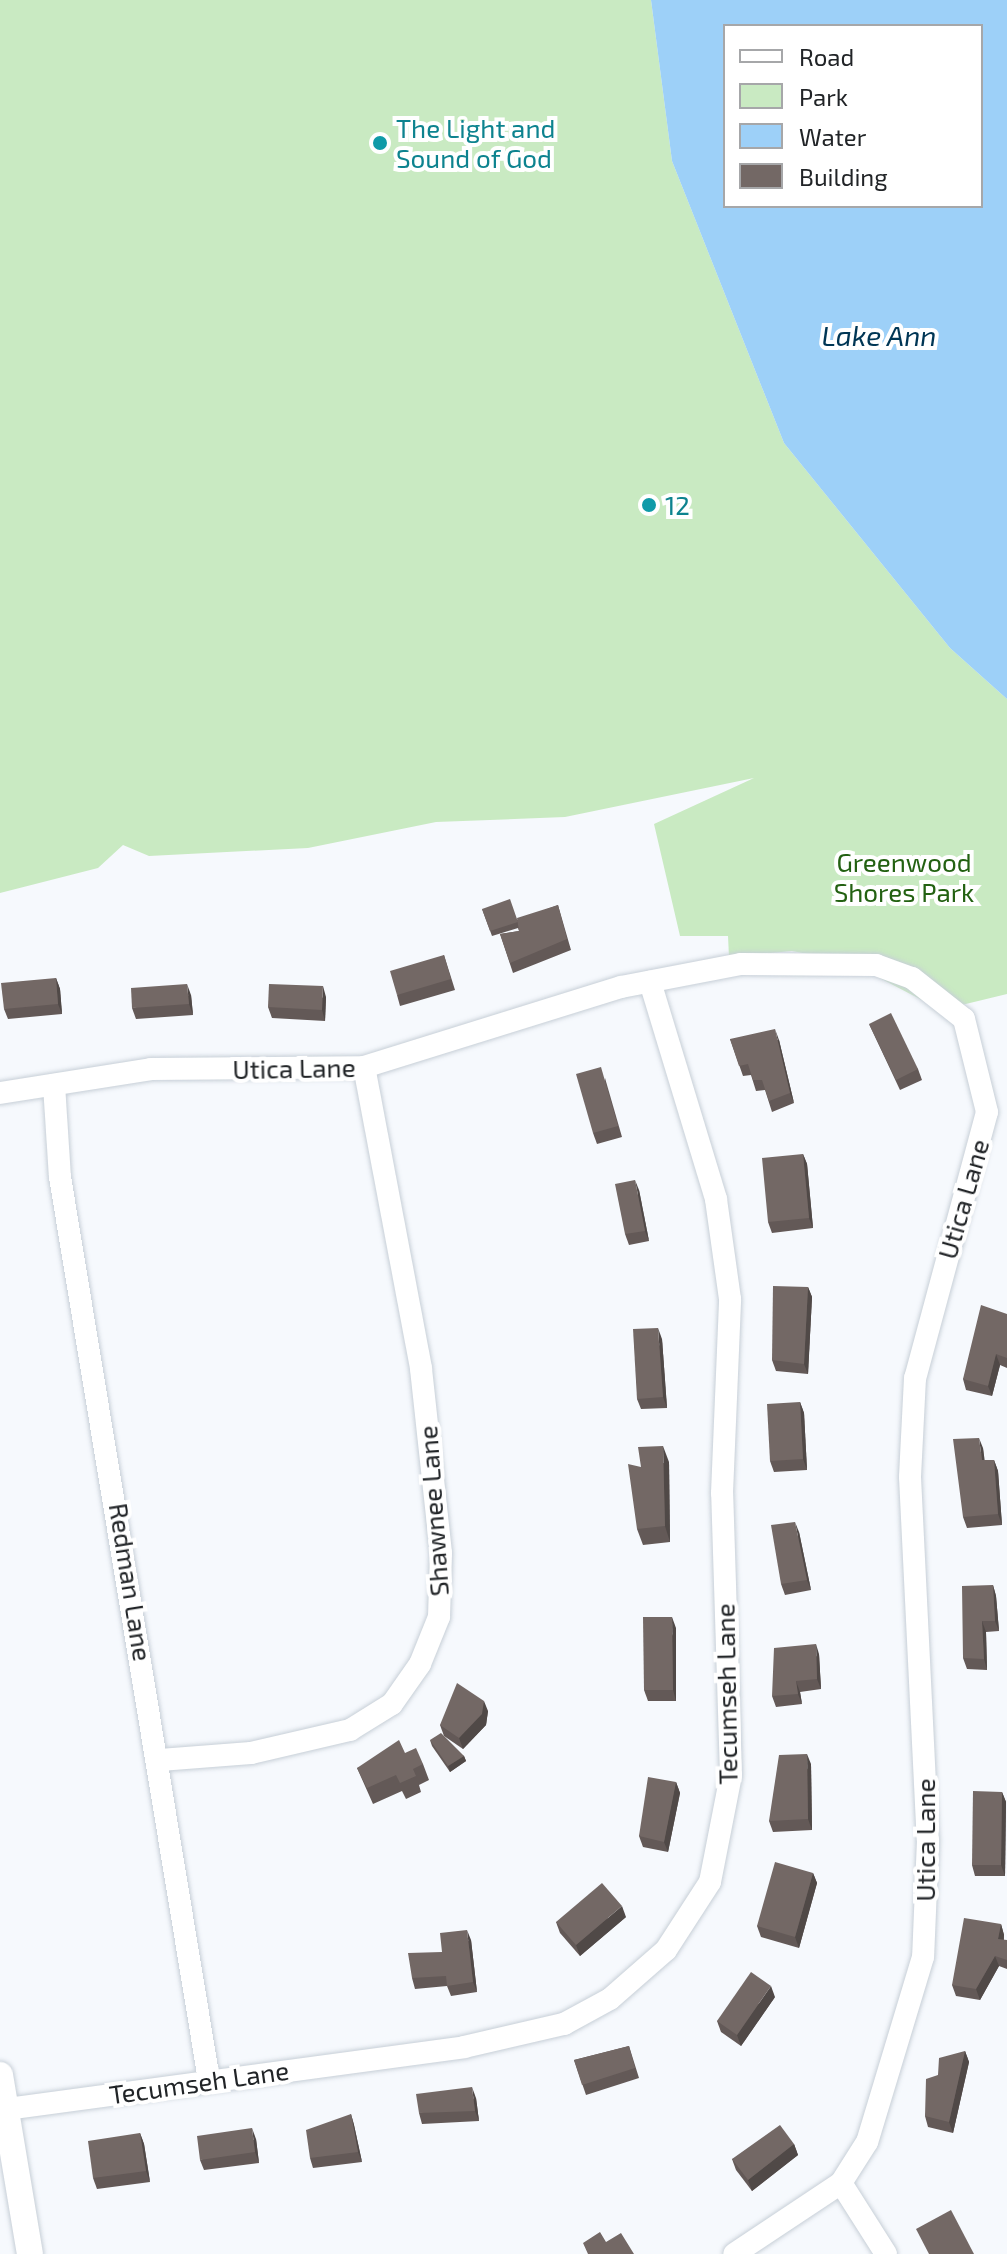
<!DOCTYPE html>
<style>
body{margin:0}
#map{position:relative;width:1007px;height:2254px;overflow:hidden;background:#f6f9fd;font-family:"Exo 2",sans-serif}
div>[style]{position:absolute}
.green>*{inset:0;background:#c9eac2}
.water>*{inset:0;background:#9dd0f8}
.roads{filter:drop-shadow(0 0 2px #c7cfd7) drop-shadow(0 0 2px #c7cfd7)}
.minor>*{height:22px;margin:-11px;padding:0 11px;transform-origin:11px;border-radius:11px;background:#fff}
.major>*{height:26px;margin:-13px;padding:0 13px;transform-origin:13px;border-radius:13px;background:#fff}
.wall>*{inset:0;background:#635957}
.shaded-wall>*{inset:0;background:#504947}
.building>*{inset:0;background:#736865}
.dots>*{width:22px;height:22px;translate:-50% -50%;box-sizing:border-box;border:4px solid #fff;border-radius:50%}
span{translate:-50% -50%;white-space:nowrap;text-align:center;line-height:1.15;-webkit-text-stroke:8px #fff;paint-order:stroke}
.culture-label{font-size:26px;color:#0d838f}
.left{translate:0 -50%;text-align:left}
.park-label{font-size:26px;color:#236112}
.street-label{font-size:26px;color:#212427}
.water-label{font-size:28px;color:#003655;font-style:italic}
.legend{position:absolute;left:723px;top:24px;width:260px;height:184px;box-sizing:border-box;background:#fff;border:2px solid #a6a7a9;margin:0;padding:10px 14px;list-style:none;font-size:24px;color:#212427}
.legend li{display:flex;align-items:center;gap:16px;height:40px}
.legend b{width:40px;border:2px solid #a6a7a9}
</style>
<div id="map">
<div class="green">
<i style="clip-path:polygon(0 0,651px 0,672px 161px,784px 443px,950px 648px,1007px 699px,1007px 994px,941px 1010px,849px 962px,792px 951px,729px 957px,728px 936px,680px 936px,654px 824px,754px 778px,565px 817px,436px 822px,308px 848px,149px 856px,123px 845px,98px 868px,0 893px)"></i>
</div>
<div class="water">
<i style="clip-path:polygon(evenodd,651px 0,1007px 0,1007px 699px,950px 648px,784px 443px,672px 161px,651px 0,725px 26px,981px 26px,981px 206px,725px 206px,725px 26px)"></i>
</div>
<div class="roads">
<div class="minor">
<i style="left:54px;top:1085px;width:92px;rotate:86.3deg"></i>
<i style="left:60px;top:1177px;width:915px;rotate:80.63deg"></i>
<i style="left:0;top:1093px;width:153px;rotate:-9deg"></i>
<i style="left:151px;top:1069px;width:213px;rotate:-0.5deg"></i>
<i style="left:364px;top:1067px;width:269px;rotate:-17.3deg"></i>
<i style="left:621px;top:987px;width:122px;rotate:-10.9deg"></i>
<i style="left:741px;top:964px;width:135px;rotate:0.4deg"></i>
<i style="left:876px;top:965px;width:38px;rotate:20deg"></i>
<i style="left:912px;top:978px;width:66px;rotate:38.3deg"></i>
<i style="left:964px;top:1019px;width:96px;rotate:76.1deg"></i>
<i style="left:987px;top:1112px;width:276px;rotate:105.1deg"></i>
<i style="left:915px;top:1378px;width:99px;rotate:92.9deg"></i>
<i style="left:910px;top:1477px;width:363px;rotate:87.2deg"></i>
<i style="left:928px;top:1840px;width:117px;rotate:92.4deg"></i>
<i style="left:923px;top:1957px;width:193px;rotate:106.8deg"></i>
<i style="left:867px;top:2142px;width:49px;rotate:122.4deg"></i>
<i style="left:841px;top:2183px;width:128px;rotate:146.4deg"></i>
<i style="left:160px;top:1760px;width:91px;rotate:-4.4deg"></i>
<i style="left:251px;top:1753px;width:102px;rotate:-13.1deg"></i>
<i style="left:350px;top:1730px;width:49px;rotate:-31.8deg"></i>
<i style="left:392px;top:1704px;width:49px;rotate:-55deg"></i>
<i style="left:420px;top:1664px;width:51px;rotate:-68deg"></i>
<i style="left:439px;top:1617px;width:64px;rotate:-88.2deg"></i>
<i style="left:441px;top:1553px;width:186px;rotate:-96.2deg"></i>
<i style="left:421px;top:1368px;width:306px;rotate:-100.7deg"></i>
<i style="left:0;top:2110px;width:468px;rotate:-7.7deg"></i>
<i style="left:464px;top:2047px;width:103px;rotate:-13deg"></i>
<i style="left:564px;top:2024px;width:52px;rotate:-28.5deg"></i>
<i style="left:610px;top:1999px;width:74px;rotate:-41.2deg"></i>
<i style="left:666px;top:1950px;width:81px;rotate:-57.1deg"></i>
<i style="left:710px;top:1882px;width:109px;rotate:-78.9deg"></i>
<i style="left:731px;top:1775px;width:282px;rotate:-91.8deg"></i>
<i style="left:722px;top:1493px;width:194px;rotate:-87.6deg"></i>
<i style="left:730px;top:1299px;width:101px;rotate:-98deg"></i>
<i style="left:716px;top:1199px;width:227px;rotate:-106.9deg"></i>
<i style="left:841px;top:2183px;width:84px;rotate:57.6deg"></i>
</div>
<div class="major">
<i style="left:0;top:2075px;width:181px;rotate:80.5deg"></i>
</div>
</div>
<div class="wall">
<i style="clip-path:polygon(558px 905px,571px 950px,513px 973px,500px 934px,519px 931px,518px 928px,492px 936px,482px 909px,518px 920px)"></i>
<i style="clip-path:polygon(444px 955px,455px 990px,400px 1006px,397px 995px)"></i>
<i style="clip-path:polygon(56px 978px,60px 989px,62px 1014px,8px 1019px,4px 1009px)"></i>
<i style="clip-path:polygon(191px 995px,193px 1015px,136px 1019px,132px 1008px)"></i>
<i style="clip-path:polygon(326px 997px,325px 1021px,272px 1018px,268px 1007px)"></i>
<i style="clip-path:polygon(869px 1024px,918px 1069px,922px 1080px,900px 1090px)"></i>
<i style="clip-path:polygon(730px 1039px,779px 1040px,794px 1103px,772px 1112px,765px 1090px,756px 1091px,751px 1075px,743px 1076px)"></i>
<i style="clip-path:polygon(605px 1078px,622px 1137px,597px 1144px,593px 1133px)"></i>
<i style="clip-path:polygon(803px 1154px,807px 1164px,813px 1228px,772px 1233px,768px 1222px)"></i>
<i style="clip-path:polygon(639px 1190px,649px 1241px,629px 1245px,625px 1234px)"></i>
<i style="clip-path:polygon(808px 1287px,812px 1297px,808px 1374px,776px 1371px,772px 1360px)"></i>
<i style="clip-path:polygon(1007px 1314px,1007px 1368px,1000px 1365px,992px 1396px,966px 1390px,963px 1379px)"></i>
<i style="clip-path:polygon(662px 1339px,667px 1408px,641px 1409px,637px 1399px)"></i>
<i style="clip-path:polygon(800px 1402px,804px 1413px,807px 1470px,774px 1472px,770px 1461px)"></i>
<i style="clip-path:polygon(983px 1448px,984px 1460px,994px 1460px,998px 1471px,1002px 1525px,967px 1528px,963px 1517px)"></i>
<i style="clip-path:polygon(669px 1462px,670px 1542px,643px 1545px,637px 1529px,641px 1467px)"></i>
<i style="clip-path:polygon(799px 1532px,811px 1590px,785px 1595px,781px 1584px)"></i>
<i style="clip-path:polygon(993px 1585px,996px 1596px,999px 1631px,986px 1632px,987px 1670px,967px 1669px,963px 1658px)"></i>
<i style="clip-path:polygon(676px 1628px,676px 1701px,648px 1701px,644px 1690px)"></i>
<i style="clip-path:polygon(819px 1654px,821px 1689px,800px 1692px,802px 1704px,776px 1707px,772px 1696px)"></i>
<i style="clip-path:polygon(488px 1711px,486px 1725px,463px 1749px,444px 1736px,440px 1725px)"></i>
<i style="clip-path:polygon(430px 1740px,464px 1756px,466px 1761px,450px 1772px,432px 1746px)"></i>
<i style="clip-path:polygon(405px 1753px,423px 1764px,429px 1780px,419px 1785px,421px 1792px,406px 1799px,402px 1791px,373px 1804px,357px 1768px)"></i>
<i style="clip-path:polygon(811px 1764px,812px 1830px,773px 1832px,769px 1821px)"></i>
<i style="clip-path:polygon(676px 1782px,680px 1793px,668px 1852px,643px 1847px,639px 1836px)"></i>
<i style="clip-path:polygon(1002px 1792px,1006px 1802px,1005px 1876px,975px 1876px,972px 1865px)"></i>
<i style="clip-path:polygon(813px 1873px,817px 1883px,799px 1948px,761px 1937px,757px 1926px)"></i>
<i style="clip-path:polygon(626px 1917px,580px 1956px,560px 1933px,556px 1922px)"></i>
<i style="clip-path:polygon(1001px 1924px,1004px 1935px,1004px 1940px,1007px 1940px,1007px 1969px,999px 1966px,980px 2000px,956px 1996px,952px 1985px)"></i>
<i style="clip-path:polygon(471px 1940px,477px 1992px,451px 1996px,447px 1986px,415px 1989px,412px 1978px,442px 1952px)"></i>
<i style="clip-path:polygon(775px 1997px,741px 2046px,721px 2032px,717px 2021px)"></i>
<i style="clip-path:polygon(629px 2046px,639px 2078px,586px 2095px,574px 2060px)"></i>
<i style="clip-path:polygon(965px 2051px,969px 2062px,953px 2133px,928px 2127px,925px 2116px,938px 2075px)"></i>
<i style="clip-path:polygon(476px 2098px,479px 2121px,422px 2124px,419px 2113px)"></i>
<i style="clip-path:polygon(351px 2114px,354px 2125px,362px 2162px,313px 2168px,310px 2158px)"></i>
<i style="clip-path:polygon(140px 2133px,144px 2144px,150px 2182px,97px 2189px,93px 2178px)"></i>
<i style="clip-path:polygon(256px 2139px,259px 2163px,204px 2170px,200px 2160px)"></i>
<i style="clip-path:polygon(794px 2144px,798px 2155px,752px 2191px,736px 2170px,732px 2159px)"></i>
</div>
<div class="shaded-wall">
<i style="clip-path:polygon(56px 978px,60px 989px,62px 1014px,58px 1004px)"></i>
<i style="clip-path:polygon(187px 984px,191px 995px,193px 1015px,189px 1004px)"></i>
<i style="clip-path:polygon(323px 986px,326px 997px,325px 1021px,322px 1010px)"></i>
<i style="clip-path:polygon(775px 1029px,779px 1040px,794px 1103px,790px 1093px)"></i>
<i style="clip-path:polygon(803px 1154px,807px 1164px,813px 1228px,809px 1218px)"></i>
<i style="clip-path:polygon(635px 1180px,639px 1190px,649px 1241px,645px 1231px)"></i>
<i style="clip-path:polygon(808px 1287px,812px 1297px,808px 1374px,804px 1364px)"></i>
<i style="clip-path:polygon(658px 1328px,662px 1339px,667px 1408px,663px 1397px)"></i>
<i style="clip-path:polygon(996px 1354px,1000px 1365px,992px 1396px,988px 1386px)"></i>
<i style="clip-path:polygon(800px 1402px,804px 1413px,807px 1470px,803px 1459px)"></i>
<i style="clip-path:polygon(979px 1438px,983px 1448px,986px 1470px,982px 1460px)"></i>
<i style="clip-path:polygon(663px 1446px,669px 1462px,670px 1542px,665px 1526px)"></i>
<i style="clip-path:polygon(994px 1460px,998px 1471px,1002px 1525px,998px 1514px)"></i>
<i style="clip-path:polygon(795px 1522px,799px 1532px,811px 1590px,807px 1580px)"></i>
<i style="clip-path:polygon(993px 1585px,996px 1596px,999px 1631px,995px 1621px)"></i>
<i style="clip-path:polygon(672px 1617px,676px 1628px,676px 1701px,673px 1690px)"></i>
<i style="clip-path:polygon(982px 1621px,986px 1632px,987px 1670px,984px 1659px)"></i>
<i style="clip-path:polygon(816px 1644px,819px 1654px,821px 1689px,817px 1679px)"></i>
<i style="clip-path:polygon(796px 1681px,800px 1692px,802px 1704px,798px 1694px)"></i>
<i style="clip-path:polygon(484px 1701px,488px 1711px,486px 1725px,463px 1749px,459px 1738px)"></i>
<i style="clip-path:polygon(807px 1754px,811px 1764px,812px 1830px,808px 1819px)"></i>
<i style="clip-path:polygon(464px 1756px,466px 1761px,450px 1772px,448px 1766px)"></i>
<i style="clip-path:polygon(676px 1782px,680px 1793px,668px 1852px,664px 1842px)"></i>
<i style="clip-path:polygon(1002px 1792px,1006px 1802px,1005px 1876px,1001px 1865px)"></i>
<i style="clip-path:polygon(813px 1873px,817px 1883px,799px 1948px,795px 1937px)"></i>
<i style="clip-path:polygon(622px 1906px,626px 1917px,580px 1956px,576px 1945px)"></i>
<i style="clip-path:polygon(1001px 1924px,1004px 1935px,1002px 1949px,998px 1939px)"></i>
<i style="clip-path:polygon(467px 1930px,471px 1940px,477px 1992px,473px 1982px)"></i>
<i style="clip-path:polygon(995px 1956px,999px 1966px,980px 2000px,976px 1989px)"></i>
<i style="clip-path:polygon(771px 1986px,775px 1997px,741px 2046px,737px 2035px)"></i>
<i style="clip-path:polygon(965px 2051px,969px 2062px,953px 2133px,949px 2122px)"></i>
<i style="clip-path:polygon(472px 2087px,476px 2098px,479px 2121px,475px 2111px)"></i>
<i style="clip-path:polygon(351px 2114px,354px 2125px,362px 2162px,358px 2152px)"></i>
<i style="clip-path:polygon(252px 2128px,256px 2139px,259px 2163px,255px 2152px)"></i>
<i style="clip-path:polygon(140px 2133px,144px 2144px,150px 2182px,146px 2171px)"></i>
<i style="clip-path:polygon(794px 2144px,798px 2155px,752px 2191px,748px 2180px)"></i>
</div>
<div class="building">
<i style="clip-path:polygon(510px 899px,518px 922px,490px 931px,482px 909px)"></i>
<i style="clip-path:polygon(558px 905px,567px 939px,510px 963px,500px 934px,519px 931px,517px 918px)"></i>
<i style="clip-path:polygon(444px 955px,451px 979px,397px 995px,390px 971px)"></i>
<i style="clip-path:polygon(56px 978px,58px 1004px,4px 1009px,1px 983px)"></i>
<i style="clip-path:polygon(187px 984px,189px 1004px,132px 1008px,131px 988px)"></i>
<i style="clip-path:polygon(269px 984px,323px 986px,322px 1010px,268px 1007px)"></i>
<i style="clip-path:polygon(891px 1013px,918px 1069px,896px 1080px,869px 1024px)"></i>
<i style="clip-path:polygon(775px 1029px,790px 1093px,769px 1101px,762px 1080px,753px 1080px,748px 1064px,739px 1066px,730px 1039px)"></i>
<i style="clip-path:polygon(601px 1067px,618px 1126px,593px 1133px,576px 1074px)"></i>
<i style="clip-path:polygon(803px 1154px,809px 1218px,768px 1222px,762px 1158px)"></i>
<i style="clip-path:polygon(635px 1180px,645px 1231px,625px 1234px,615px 1184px)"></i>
<i style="clip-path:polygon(773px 1286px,808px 1287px,804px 1364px,772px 1360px)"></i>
<i style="clip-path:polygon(981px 1305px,1007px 1314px,1007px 1358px,996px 1354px,988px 1386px,963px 1379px)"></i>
<i style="clip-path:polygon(658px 1328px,663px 1397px,637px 1399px,633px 1329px)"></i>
<i style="clip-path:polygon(800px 1402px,803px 1459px,770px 1461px,767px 1404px)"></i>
<i style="clip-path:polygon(979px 1438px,982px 1460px,994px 1460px,998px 1514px,963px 1517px,953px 1439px)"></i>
<i style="clip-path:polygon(663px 1446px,665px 1526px,637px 1529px,628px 1464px,641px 1467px,638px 1447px)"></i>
<i style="clip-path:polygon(795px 1522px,807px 1580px,781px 1584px,771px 1525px)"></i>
<i style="clip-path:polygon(993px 1585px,995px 1621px,982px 1621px,984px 1659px,963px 1658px,962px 1586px)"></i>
<i style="clip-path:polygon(643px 1617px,672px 1617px,673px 1690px,644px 1690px)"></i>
<i style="clip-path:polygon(816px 1644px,817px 1679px,796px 1681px,798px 1694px,772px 1696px,774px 1648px)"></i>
<i style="clip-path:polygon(457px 1683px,484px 1701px,482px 1714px,459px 1738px,440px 1725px)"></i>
<i style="clip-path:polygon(441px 1733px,464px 1756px,448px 1766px,430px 1740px)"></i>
<i style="clip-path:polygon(399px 1740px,405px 1753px,416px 1748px,423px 1764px,413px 1769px,416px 1776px,400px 1783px,396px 1775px,367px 1788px,357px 1768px)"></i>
<i style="clip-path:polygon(807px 1754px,808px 1819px,769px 1821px,779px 1755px)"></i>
<i style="clip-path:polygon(648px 1777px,676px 1782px,664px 1842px,639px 1836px)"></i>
<i style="clip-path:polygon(973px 1791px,1002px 1792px,1001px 1865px,972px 1865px)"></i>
<i style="clip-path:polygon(775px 1862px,813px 1873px,795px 1937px,757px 1926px)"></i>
<i style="clip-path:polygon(602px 1883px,622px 1906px,576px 1945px,556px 1922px)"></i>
<i style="clip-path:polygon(964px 1918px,1001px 1924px,998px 1939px,1007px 1940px,1007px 1960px,995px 1956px,976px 1989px,952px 1985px)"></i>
<i style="clip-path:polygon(467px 1930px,473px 1982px,447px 1986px,446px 1976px,412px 1978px,408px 1953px,442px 1952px,440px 1933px)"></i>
<i style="clip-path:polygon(751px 1972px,771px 1986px,737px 2035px,717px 2021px)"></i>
<i style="clip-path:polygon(629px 2046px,635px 2068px,582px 2085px,574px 2060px)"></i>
<i style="clip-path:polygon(965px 2051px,949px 2122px,925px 2116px,926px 2079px,938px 2075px,939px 2058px)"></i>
<i style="clip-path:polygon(472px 2087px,475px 2111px,419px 2113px,416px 2094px)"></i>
<i style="clip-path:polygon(351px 2114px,358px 2152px,310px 2158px,306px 2130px)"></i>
<i style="clip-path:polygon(780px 2125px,794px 2144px,748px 2180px,732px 2159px)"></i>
<i style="clip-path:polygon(252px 2128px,255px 2152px,200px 2160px,197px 2136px)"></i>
<i style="clip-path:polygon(140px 2133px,146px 2171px,93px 2178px,88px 2141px)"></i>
<i style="clip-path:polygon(951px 2210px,974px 2254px,929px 2254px,916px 2229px)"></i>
<i style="clip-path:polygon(600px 2232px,606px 2242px,621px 2233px,634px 2254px,588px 2254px,583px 2243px)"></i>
</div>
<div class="dots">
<i style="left:380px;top:143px;background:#0f9aa8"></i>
<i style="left:649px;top:505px;background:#0f9aa8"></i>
</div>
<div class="culture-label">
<span class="left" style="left:396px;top:143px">The Light and<br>Sound of God</span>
<span class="left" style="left:665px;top:505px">12</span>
</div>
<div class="park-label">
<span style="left:904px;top:877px">Greenwood<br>Shores Park</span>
</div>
<div class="street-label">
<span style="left:294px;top:1068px;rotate:-1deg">Utica Lane</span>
<span style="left:963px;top:1199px;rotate:-74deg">Utica Lane</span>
<span style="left:433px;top:1511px;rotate:-94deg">Shawnee Lane</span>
<span style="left:131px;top:1582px;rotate:81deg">Redman Lane</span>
<span style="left:726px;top:1694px;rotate:-91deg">Tecumseh Lane</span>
<span style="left:925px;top:1840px;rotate:-90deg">Utica Lane</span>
<span style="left:199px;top:2082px;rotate:-8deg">Tecumseh Lane</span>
</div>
<div class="water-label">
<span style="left:879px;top:335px">Lake Ann</span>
</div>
<ul class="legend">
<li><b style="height:10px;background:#fff"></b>Road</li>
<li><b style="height:22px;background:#c9eac2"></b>Park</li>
<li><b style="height:22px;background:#9dd0f8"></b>Water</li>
<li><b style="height:22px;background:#736865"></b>Building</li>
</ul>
</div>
